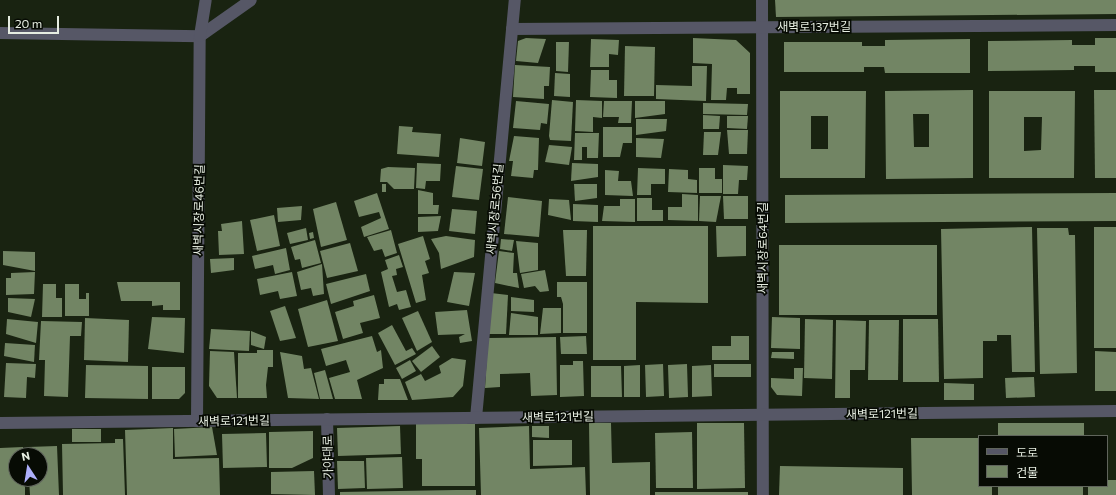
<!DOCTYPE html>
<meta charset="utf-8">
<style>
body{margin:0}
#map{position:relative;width:1116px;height:495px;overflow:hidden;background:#192311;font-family:Commissioner,"Noto Sans KR",sans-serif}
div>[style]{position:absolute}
.building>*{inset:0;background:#728564}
.street>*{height:12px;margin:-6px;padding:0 6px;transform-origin:6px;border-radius:6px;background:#565766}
span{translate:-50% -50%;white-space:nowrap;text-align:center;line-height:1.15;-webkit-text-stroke:3.5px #070b04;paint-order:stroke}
.street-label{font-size:12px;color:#e6ede1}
.legend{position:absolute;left:978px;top:435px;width:130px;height:52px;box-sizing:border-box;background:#070b04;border:1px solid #60655c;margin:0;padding:5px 7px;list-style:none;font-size:12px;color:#e6ede1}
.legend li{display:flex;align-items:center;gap:8px;height:20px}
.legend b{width:20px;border:1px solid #60655c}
.north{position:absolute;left:8px;top:447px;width:40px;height:40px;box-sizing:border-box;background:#070b04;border:1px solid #60655c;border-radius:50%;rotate:348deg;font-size:11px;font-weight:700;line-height:16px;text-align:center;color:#e6ede1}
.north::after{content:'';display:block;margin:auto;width:14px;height:18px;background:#adaffb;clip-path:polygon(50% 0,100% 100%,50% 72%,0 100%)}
.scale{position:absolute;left:8px;top:16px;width:51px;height:18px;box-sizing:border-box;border:2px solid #e6ede1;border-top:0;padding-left:5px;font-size:12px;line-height:14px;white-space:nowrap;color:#e6ede1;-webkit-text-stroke:3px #070b04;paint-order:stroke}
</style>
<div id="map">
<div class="building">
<i style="clip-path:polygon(775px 0,1116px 0,1116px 14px,776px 17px)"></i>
<i style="clip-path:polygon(526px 38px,546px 39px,538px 63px,516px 61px,518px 41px)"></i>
<i style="clip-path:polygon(693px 38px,736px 40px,750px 53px,750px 94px,737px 94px,737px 88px,727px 88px,726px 100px,711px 100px,712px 64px,693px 63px)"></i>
<i style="clip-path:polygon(1095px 38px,1116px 38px,1116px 72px,1095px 72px,1095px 66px,1074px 66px,1074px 70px,988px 71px,988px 41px,1072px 40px,1072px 45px,1095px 45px)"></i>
<i style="clip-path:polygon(591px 39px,619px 40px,618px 55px,609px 54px,609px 67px,590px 67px)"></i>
<i style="clip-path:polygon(970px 39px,970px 73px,885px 73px,884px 67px,864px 67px,864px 72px,784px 72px,784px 42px,862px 42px,862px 46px,885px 46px,885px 40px)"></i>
<i style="clip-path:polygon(556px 42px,569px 42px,568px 72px,556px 71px)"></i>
<i style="clip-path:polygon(625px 46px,655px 47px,654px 96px,624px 96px)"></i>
<i style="clip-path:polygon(515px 65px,550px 67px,549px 86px,544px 86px,544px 99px,513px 97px)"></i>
<i style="clip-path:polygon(692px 66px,707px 66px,706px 101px,656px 99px,656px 85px,692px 86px)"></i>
<i style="clip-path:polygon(591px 70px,609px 70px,609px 80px,617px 80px,617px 98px,590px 97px)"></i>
<i style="clip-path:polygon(555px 73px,570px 74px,570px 97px,554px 96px)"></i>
<i style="clip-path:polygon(evenodd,973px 90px,973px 178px,886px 179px,885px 91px,973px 90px,913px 114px,929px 114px,929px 147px,914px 147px,913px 114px)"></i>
<i style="clip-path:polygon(1094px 90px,1116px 90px,1116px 178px,1095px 178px)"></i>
<i style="clip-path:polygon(evenodd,780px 91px,866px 91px,865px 178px,780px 178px,780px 91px,811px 116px,828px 116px,828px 149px,811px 149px,811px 116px)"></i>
<i style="clip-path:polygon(evenodd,989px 91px,1075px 91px,1074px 178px,989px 178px,989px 91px,1024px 117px,1042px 117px,1041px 150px,1024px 151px,1024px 117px)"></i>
<i style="clip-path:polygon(552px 100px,573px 102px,571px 141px,550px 140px,549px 136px)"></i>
<i style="clip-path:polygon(576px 100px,602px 101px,602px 118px,593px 117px,593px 132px,575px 131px)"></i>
<i style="clip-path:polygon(516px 101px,549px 104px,547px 124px,541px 123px,540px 130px,513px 128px)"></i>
<i style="clip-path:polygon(604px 101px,632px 101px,631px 123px,618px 123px,619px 117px,603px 117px)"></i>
<i style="clip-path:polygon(635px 101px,665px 101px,665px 114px,635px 118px)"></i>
<i style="clip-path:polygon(703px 103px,748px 104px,747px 115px,703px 114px)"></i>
<i style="clip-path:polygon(703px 115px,720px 116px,719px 129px,703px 129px)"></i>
<i style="clip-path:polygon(727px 116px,748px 116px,747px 129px,727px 128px)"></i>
<i style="clip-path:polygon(636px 119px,667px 119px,666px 131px,636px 135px)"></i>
<i style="clip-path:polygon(399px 126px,413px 127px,412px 132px,441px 134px,439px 157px,397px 154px)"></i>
<i style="clip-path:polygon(603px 127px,632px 127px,632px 143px,623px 143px,620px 157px,603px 157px)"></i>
<i style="clip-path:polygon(727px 130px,748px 130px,747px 154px,729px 154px)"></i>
<i style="clip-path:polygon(704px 132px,721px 132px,718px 155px,703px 155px)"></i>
<i style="clip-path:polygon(575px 133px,599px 133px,598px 158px,587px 158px,587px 147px,582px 147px,582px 160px,574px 160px)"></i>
<i style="clip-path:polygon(514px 136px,539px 138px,538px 170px,534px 170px,533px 178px,511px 176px,513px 161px,509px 161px)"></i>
<i style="clip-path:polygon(460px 138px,485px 142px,482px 166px,457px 163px)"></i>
<i style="clip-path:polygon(636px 138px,664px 139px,661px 158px,636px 157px)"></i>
<i style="clip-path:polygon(549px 145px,572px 147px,569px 165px,545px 162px)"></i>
<i style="clip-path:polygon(417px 163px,441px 164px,440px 181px,426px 181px,425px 189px,416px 188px)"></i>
<i style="clip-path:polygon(572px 163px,598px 164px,598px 177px,571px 181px)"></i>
<i style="clip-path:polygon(723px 165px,748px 166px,747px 180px,739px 180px,738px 194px,723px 194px)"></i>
<i style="clip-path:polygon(456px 166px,483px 169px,479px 200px,452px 197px)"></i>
<i style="clip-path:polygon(388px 167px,415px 168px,414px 189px,394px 189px,387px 182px,380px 182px,381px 169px)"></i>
<i style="clip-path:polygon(638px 168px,665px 169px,665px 184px,651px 184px,651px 195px,637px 195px)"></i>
<i style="clip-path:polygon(699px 168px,715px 168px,715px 179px,722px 179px,722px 193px,699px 193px)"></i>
<i style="clip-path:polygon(669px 169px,688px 170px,688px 179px,697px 180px,697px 193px,668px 192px)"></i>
<i style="clip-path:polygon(605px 170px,619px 171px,618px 181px,631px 181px,633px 196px,605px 195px)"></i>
<i style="clip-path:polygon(382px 184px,386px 184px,386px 192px,382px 192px)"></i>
<i style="clip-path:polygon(574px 184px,597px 184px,597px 198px,575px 201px)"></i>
<i style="clip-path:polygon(418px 190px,433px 193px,433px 205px,439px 205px,438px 214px,418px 214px)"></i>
<i style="clip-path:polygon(377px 193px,389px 229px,364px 237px,361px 227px,381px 218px,379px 212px,359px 217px,354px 201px)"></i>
<i style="clip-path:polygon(1116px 193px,1116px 221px,785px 223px,785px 195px)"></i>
<i style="clip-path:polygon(682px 194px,698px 195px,698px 221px,668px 220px,668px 207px,682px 207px)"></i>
<i style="clip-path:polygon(700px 196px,721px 196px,716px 222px,699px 221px)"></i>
<i style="clip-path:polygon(723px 196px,748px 196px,748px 219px,724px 219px)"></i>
<i style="clip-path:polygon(508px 197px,542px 201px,539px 237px,504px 234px)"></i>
<i style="clip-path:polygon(637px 198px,652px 198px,652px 210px,663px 210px,663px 221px,637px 221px)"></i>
<i style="clip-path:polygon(549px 199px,569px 200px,571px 220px,548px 215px)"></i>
<i style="clip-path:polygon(620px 199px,635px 199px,635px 222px,602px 221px,604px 206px,620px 206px)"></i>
<i style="clip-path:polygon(336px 202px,347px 240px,321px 247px,313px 209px)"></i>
<i style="clip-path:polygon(573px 204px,598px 205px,598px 222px,573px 221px)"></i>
<i style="clip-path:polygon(302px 206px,301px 220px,278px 222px,277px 208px)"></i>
<i style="clip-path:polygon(452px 209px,477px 211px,475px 234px,449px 231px)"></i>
<i style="clip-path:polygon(274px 215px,280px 246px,257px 251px,250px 220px)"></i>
<i style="clip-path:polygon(441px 216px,438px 231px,418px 232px,418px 217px)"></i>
<i style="clip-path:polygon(242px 221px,244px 254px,219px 255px,218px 231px,222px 231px,221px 224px)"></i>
<i style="clip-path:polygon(593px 226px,708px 226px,708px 303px,636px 302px,636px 360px,593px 360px)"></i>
<i style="clip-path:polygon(716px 226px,746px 226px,746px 256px,717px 257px)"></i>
<i style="clip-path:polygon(1032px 227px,1035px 372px,1012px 372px,1011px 335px,997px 335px,997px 341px,983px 341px,983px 378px,944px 379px,941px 229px)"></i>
<i style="clip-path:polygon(1094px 227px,1116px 227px,1116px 348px,1094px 348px)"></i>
<i style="clip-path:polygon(306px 228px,308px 240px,290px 244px,287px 233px)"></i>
<i style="clip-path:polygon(1037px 228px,1068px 228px,1069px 235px,1075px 235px,1077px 373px,1040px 374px)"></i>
<i style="clip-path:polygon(391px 230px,397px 253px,385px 257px,382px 249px,374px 251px,367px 237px)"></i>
<i style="clip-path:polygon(563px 230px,587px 230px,586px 276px,566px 276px)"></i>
<i style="clip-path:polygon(313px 232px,314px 238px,310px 239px,309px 233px)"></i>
<i style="clip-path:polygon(423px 236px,430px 259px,425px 261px,429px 273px,422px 275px,426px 300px,416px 303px,398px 244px)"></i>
<i style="clip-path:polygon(446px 236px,475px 240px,474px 257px,441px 269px,439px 253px,431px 239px)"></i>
<i style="clip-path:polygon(501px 239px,514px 240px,512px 251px,500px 249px)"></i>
<i style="clip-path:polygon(315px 240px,321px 263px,302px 268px,300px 259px,295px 260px,291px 247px)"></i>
<i style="clip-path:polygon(516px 241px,538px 243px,538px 270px,520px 273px)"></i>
<i style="clip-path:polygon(350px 243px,358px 271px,327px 278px,320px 251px)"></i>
<i style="clip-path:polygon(779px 245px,937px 245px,937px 315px,779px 315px)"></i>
<i style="clip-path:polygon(286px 248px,290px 270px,275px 274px,273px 265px,255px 269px,252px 256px)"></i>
<i style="clip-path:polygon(3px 251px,35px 252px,35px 271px,3px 265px)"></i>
<i style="clip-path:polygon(499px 251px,514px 253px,513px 273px,517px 273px,519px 288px,495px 283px)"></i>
<i style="clip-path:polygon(399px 255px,403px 267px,396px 269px,397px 275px,392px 276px,397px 292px,406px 290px,411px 307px,399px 310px,397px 304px,389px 307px,381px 272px,388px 269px,385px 260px)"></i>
<i style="clip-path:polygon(234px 258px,234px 270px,211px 273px,210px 259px)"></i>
<i style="clip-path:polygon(322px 264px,324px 294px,313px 296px,311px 288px,301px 290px,297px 272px)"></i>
<i style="clip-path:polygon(545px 270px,549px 291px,540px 292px,535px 286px,524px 288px,521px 274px)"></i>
<i style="clip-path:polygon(35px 272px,34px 294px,6px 295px,6px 278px,11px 278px,11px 273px)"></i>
<i style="clip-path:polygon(292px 272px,297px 296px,280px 299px,278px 291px,260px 295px,257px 279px)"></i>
<i style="clip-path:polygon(454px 272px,475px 273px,469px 306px,447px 302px)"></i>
<i style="clip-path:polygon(366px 274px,370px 291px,331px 304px,326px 284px)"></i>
<i style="clip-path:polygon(117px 282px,180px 282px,180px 310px,163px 310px,163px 305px,152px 306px,152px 301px,121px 301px)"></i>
<i style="clip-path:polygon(557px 282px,587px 282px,587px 333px,563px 333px,563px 304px,561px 297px,557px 297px)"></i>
<i style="clip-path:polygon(43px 284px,56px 284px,56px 298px,62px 298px,62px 317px,42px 317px)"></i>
<i style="clip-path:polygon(65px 284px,79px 284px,79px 299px,86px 299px,86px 293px,89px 293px,89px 316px,65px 316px)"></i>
<i style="clip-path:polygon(491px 293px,508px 295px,506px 334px,489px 334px)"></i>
<i style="clip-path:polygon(374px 295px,380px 318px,360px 323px,363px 333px,343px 339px,335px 312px,354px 306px,353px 301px)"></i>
<i style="clip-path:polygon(511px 297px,534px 300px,534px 312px,511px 311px)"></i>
<i style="clip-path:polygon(8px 298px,35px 299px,31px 317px,8px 312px)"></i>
<i style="clip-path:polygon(327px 300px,338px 341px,308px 347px,298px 309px)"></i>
<i style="clip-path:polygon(285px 306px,296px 338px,280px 341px,270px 311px)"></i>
<i style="clip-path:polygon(543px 308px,561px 308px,561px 333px,540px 334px)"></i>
<i style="clip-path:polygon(467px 310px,472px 341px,460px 343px,459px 337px,465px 334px,438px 335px,435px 312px)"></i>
<i style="clip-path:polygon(418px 311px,432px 342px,417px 351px,402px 318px)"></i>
<i style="clip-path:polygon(511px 313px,538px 317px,538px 335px,509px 335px)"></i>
<i style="clip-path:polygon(152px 317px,185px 318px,184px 353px,148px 349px)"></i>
<i style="clip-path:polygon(772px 317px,800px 318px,800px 349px,771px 348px)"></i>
<i style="clip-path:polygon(85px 318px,129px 320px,128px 362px,84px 360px)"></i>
<i style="clip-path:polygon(7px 319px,38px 322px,36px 343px,6px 334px)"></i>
<i style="clip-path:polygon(805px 319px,833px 320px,832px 379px,804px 378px)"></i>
<i style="clip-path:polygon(903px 319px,938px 319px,939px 382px,903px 382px)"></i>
<i style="clip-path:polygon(836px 320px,866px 321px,865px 370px,850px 370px,850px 398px,835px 398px)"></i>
<i style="clip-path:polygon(869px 320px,899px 320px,898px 380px,868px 380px)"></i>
<i style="clip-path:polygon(41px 321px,82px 322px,81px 336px,70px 336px,68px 397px,44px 396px,45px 360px,39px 360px)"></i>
<i style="clip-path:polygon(392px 325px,406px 351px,412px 348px,416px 354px,395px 365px,378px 333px)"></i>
<i style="clip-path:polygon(211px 329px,250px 331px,249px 351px,209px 349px)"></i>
<i style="clip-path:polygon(251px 331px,266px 337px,264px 349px,251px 345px)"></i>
<i style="clip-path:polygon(372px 336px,377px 352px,381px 350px,383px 368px,357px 380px,362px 399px,335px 399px,329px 378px,350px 372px,346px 360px,326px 366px,321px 349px)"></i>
<i style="clip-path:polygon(586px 336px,587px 354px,561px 354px,560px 337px)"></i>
<i style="clip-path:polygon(731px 336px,749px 336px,749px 360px,712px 360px,712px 346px,731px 346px)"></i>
<i style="clip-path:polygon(556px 337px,557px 395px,531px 396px,530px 373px,500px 374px,500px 387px,485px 388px,488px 338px)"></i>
<i style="clip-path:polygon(5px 343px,35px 345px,34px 362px,4px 356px)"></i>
<i style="clip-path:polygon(432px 346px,440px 357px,421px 372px,412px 361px)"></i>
<i style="clip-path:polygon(257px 350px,273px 350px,273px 367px,268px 367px,266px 385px,267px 398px,238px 398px,238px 353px,257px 353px)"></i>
<i style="clip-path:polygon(210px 351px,234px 352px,237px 398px,217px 398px,209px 386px)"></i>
<i style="clip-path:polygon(1095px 351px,1116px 352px,1116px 391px,1095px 391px)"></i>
<i style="clip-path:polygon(280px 352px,302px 356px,304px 369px,311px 368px,319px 399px,288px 398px)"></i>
<i style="clip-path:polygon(772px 352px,794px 352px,794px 359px,771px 358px)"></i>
<i style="clip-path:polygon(452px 358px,466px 360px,463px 386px,453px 397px,412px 400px,405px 382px,421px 374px,425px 381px,441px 373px,439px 366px)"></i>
<i style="clip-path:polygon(410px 360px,416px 371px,402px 379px,396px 368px)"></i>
<i style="clip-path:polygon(573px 361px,583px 361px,584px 396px,560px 397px,560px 365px,573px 365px)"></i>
<i style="clip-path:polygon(6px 363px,36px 364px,35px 378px,27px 377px,26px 398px,4px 397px)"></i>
<i style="clip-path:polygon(663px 364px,664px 396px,646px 397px,645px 365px)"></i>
<i style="clip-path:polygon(687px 364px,688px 397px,669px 398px,668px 365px)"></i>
<i style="clip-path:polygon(714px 364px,751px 364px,751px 377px,714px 377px)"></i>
<i style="clip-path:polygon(86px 365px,148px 366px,148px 399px,85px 398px)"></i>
<i style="clip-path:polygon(640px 365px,640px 397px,624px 397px,624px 366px)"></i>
<i style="clip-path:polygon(711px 365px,712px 396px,692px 397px,692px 366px)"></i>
<i style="clip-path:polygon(591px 366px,621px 366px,622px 397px,591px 397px)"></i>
<i style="clip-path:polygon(152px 367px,185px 367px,185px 393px,179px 399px,152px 399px)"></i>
<i style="clip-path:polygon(794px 368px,803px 368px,802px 396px,777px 395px,771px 387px,771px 378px,794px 379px)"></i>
<i style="clip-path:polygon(325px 370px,333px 399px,320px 399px,314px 373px)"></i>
<i style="clip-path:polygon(1034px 377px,1035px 397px,1006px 398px,1005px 378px)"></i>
<i style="clip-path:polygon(384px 379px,400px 379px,408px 400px,378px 400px,379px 384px,384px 384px)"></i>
<i style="clip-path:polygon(944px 383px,974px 384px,974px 400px,944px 400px)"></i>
<i style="clip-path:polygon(589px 423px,611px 423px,612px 463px,650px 462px,650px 495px,590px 495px)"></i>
<i style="clip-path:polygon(697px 423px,744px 423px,745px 488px,697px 489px)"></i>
<i style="clip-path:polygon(998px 423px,1084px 423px,1084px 436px,998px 436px)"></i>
<i style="clip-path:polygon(416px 424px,475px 424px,475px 486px,422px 486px,422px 459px,416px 459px)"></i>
<i style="clip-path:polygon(400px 426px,401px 454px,338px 456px,337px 428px)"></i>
<i style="clip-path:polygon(529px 426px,530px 469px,585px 467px,586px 495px,481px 495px,479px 428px)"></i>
<i style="clip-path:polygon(532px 426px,549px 426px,549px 438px,532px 437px)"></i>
<i style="clip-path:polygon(212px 427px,217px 455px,175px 457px,174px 429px)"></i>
<i style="clip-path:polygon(173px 428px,173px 459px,219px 458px,220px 495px,127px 495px,125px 430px)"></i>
<i style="clip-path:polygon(72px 429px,101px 429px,101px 442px,72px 442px)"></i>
<i style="clip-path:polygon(313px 431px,313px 458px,292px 468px,269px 468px,269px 432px)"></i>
<i style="clip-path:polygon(692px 432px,693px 488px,656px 488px,655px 433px)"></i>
<i style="clip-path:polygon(266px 433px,267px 467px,223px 468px,222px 434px)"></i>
<i style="clip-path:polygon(911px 438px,979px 438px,979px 486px,992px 486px,992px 495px,912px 495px)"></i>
<i style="clip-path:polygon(115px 439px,123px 439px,125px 495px,63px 495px,62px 444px,115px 443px)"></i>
<i style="clip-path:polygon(533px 440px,572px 440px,572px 465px,533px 466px)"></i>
<i style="clip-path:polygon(57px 446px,59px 495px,30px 495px,29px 479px,40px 479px,40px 455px,28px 455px,28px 447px)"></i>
<i style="clip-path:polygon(23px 447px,23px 455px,16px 455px,16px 479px,25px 479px,25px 495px,0 495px,0 448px)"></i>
<i style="clip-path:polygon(402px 457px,403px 488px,367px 489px,366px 458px)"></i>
<i style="clip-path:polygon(337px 461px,364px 461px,365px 488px,338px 489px)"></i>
<i style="clip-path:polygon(780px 466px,903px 468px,903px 495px,779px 495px)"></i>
<i style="clip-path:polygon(314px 471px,315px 495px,271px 494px,271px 472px)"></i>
<i style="clip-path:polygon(1107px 480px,1116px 480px,1116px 495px,1088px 495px,1088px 486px,1107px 486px)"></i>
<i style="clip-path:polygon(998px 486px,1083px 486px,1083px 495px,998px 495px)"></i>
<i style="clip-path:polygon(456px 490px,476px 490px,476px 495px,340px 495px,340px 492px)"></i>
<i style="clip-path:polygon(655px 492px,748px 492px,748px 495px,655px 495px)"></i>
</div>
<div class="street">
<i style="left:762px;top:0;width:495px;rotate:89.9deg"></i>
<i style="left:512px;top:29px;width:604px;rotate:-0.38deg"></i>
<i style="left:0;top:33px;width:200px;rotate:0.9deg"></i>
<i style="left:200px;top:36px;width:62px;rotate:-35.2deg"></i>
<i style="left:476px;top:418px;width:420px;rotate:-84.7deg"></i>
<i style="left:327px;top:419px;width:76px;rotate:88.5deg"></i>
<i style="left:197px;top:421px;width:385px;rotate:-89.6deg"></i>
<i style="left:200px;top:36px;width:36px;rotate:-81deg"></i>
<i style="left:0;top:423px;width:1116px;rotate:-0.62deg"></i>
</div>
<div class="street-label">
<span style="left:814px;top:27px">새벽로137번길</span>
<span style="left:495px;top:209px;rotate:-85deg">새벽시장로56번길</span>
<span style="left:199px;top:210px;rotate:-89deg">새벽시장로46번길</span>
<span style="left:763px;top:248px;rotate:-90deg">새벽시장로64번길</span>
<span style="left:882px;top:414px;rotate:-1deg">새벽로121번길</span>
<span style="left:558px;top:417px;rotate:-1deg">새벽로121번길</span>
<span style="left:234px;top:421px;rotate:-1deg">새벽로121번길</span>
<span style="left:328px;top:457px;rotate:-91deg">가야대로</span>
</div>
<ul class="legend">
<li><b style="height:5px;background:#565766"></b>도로</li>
<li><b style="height:11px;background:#728564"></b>건물</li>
</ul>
<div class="north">N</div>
<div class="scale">20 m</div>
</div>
